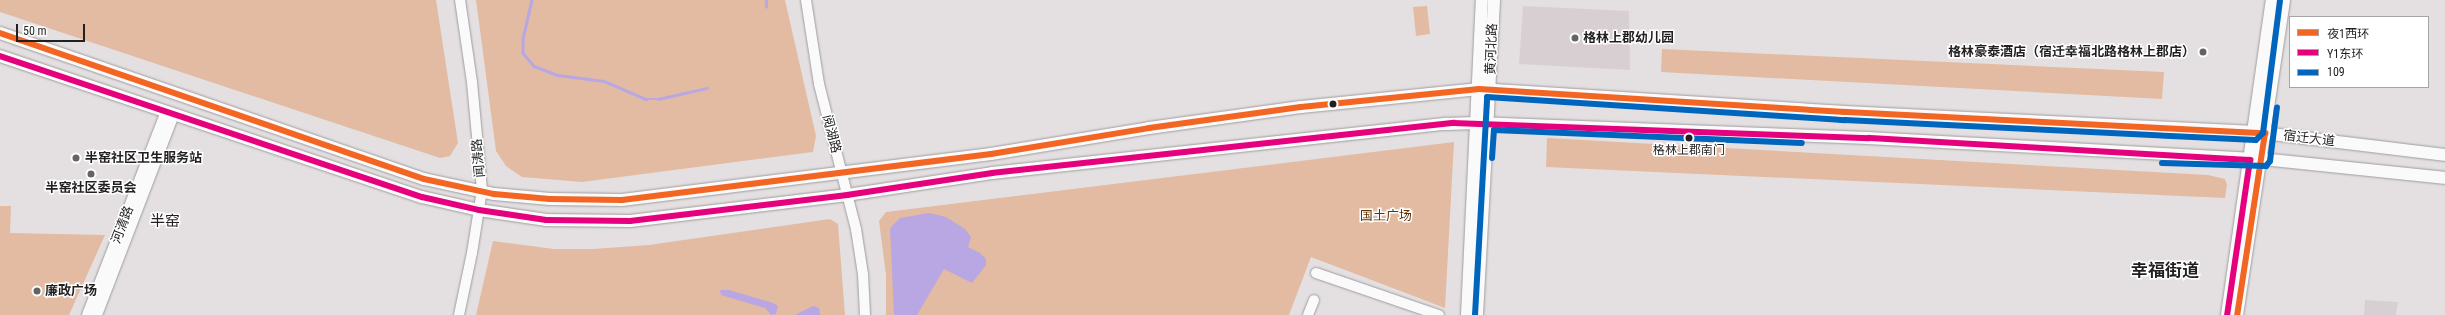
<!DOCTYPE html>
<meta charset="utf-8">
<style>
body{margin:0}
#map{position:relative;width:2445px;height:315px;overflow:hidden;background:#e4e0e2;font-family:"Roboto Condensed","Noto Sans SC",sans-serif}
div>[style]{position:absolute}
.built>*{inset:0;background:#d8cfd3}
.green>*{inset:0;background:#e2bba2}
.water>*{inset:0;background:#b8a7e3}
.stream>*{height:2.5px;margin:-1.25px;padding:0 1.25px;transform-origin:1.25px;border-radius:1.25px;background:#b8a7e3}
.roads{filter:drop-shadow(0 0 1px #9f9c9e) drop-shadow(0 0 1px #9f9c9e)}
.minor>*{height:10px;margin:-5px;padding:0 5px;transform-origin:5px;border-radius:5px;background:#fbfafb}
.major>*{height:12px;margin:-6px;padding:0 6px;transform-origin:6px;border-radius:6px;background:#fbfafb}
.bus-1>*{height:6px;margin:-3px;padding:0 3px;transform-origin:3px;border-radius:3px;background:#f26522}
.bus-2>*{height:6px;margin:-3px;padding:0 3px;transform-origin:3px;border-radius:3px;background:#e5007d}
.bus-3>*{height:6px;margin:-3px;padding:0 3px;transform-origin:3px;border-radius:3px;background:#0065bd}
.dots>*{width:11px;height:11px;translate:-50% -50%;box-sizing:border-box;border:2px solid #fff;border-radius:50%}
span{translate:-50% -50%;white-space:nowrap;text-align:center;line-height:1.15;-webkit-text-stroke:3px #fff;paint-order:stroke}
.bus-label{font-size:12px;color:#211f20}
.poi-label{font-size:13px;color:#211f20;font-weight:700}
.left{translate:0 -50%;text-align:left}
.right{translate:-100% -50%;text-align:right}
.street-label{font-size:13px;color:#211f20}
.park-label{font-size:13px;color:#673201}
.quarter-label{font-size:15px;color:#211f20}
.district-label{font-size:17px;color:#211f20;font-weight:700}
.legend{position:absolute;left:2289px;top:16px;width:140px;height:72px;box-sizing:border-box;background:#fff;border:1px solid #a6a5a6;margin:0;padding:5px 7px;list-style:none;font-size:12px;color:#211f20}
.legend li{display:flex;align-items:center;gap:8px;height:20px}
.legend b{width:20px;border:1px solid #a6a5a6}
.scale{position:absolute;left:16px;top:24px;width:69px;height:18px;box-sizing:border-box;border:2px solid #211f20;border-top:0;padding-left:5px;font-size:12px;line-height:14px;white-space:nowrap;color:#211f20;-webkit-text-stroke:3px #fff;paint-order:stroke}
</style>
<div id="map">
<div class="built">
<i style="clip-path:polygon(1523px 6px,1629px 11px,1630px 70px,1519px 64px)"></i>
<i style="clip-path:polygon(2365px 300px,2398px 302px,2396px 315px,2364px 315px)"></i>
</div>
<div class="green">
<i style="clip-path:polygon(0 0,436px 0,458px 143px,450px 156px,440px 158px,0 12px)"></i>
<i style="clip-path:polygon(476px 0,785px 0,816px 136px,813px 152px,582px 182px,522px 177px,506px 166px,496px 151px)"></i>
<i style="clip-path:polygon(1427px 6px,1430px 34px,1416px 36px,1413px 7px)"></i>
<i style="clip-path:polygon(1662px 49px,2164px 72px,2162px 99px,1661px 72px)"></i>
<i style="clip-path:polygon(1547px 138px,2208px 175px,2225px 179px,2227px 185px,2225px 198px,1546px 167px)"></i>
<i style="clip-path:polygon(1454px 142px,1445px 308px,1311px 257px,1289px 315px,886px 315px,886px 275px,879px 221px,886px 212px)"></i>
<i style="clip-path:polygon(0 206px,11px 206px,10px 233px,105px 235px,69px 315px,0 315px)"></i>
<i style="clip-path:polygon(830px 219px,838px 224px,845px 315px,476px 315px,493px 241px,554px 249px,593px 249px,649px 245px)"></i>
</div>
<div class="water">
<i style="clip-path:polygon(929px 213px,946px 217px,965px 229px,971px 237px,968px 247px,980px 253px,986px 259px,986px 265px,972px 283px,944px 269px,917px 315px,894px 315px,890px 228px,900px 218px)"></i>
<i style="clip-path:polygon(720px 290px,729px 290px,773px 303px,778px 306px,776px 314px,771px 315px,765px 308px,721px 295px)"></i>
<i style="clip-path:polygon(813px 306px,819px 308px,820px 315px,795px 315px)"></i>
</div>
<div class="stream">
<i style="left:532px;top:0;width:39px;rotate:103deg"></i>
<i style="left:523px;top:38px;width:15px;rotate:90deg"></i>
<i style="left:523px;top:53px;width:17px;rotate:50deg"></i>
<i style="left:534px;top:66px;width:26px;rotate:21deg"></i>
<i style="left:558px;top:75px;width:46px;rotate:7.4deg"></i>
<i style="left:604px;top:81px;width:46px;rotate:23.2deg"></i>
<i style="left:646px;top:99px;width:12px"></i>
<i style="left:658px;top:99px;width:50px;rotate:-12.7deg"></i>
<i style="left:766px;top:7px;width:7px;rotate:-90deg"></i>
</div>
<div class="roads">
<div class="minor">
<i style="left:806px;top:0;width:85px;rotate:81.2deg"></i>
<i style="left:819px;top:84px;width:150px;rotate:75.7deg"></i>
<i style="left:856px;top:229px;width:46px;rotate:81.2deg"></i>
<i style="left:863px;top:274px;width:41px;rotate:87.2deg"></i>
<i style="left:1316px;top:273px;width:130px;rotate:18.9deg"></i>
<i style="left:87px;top:315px;width:219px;rotate:-68.8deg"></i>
<i style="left:97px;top:315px;width:215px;rotate:-69deg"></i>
<i style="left:459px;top:315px;width:63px;rotate:-78.2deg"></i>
<i style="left:472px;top:253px;width:64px;rotate:-81deg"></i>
<i style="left:482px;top:190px;width:108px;rotate:-95.3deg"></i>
<i style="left:472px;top:82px;width:83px;rotate:-98.3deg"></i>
<i style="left:1308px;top:315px;width:16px;rotate:-68deg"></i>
</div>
<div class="major">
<i style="left:0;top:33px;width:448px;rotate:19deg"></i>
<i style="left:424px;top:179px;width:72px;rotate:12.1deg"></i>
<i style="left:494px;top:194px;width:56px;rotate:5.1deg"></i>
<i style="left:550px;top:199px;width:72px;rotate:0.8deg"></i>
<i style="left:622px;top:200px;width:372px;rotate:-7.1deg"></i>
<i style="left:991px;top:154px;width:160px;rotate:-9.3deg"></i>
<i style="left:1149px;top:128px;width:153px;rotate:-7.9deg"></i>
<i style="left:1301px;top:107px;width:179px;rotate:-5.8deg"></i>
<i style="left:1479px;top:89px;width:367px;rotate:3.6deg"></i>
<i style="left:1845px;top:112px;width:410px;rotate:2.8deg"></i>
<i style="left:2255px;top:132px;width:191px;rotate:6.9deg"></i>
<i style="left:0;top:56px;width:445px;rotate:18.5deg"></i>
<i style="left:422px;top:197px;width:58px;rotate:12.8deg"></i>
<i style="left:479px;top:210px;width:68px;rotate:8.5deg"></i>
<i style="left:546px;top:220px;width:84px;rotate:0.7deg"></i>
<i style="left:630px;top:221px;width:219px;rotate:-6.8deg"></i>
<i style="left:847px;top:195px;width:147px;rotate:-8.6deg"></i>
<i style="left:992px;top:173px;width:457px;rotate:-6.2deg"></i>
<i style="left:1446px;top:124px;width:30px;rotate:-2deg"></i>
<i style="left:1476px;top:123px;width:393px;rotate:2.2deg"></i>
<i style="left:1869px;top:138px;width:394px;rotate:3.1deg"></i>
<i style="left:2262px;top:159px;width:184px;rotate:5.9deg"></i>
<i style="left:1467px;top:315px;width:315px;rotate:-87.3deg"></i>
<i style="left:1477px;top:315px;width:315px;rotate:-86.9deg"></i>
<i style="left:2227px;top:315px;width:318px;rotate:-81.9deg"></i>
<i style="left:2237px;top:315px;width:318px;rotate:-81.5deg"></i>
</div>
</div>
<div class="bus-1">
<i style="left:0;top:33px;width:448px;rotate:19deg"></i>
<i style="left:424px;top:179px;width:72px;rotate:12.1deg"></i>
<i style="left:494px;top:194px;width:56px;rotate:5.1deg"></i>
<i style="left:550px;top:199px;width:72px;rotate:0.8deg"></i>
<i style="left:622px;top:200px;width:372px;rotate:-7.1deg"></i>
<i style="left:991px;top:154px;width:160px;rotate:-9.3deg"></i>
<i style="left:1149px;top:128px;width:153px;rotate:-7.9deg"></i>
<i style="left:1301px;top:107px;width:179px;rotate:-5.8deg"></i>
<i style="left:1479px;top:89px;width:367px;rotate:3.6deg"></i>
<i style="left:1845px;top:112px;width:421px;rotate:2.9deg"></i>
<i style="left:2265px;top:133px;width:184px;rotate:98.7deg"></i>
</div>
<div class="bus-2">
<i style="left:0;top:56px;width:445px;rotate:18.5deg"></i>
<i style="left:422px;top:197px;width:58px;rotate:12.8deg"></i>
<i style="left:479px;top:210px;width:68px;rotate:8.5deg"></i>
<i style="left:546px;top:220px;width:84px;rotate:0.7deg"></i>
<i style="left:630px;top:221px;width:219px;rotate:-6.8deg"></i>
<i style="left:847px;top:195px;width:147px;rotate:-8.6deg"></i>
<i style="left:992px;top:173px;width:464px;rotate:-6.2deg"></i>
<i style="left:1453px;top:123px;width:416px;rotate:2.1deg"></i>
<i style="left:1869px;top:138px;width:382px;rotate:3.3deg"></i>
<i style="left:2250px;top:160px;width:157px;rotate:98.4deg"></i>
</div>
<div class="bus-3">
<i style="left:1492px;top:158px;width:28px;rotate:-86deg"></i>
<i style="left:1494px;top:130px;width:308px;rotate:2.4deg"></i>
<i style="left:2162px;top:163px;width:104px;rotate:1.7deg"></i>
<i style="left:2266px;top:166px;width:6px;rotate:-51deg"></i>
<i style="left:2270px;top:161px;width:54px;rotate:-82.6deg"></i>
<i style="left:1475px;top:315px;width:218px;rotate:-86.8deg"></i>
<i style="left:1487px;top:97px;width:359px;rotate:3.7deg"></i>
<i style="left:1845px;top:120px;width:411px;rotate:2.8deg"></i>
<i style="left:2256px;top:140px;width:10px;rotate:-45deg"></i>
<i style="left:2263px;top:133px;width:133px;rotate:-82.7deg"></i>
</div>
<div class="dots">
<i style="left:1575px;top:38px;background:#656364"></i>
<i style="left:2203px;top:52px;background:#656364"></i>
<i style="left:1333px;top:104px;background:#211f20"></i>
<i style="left:1689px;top:138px;background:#211f20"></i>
<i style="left:76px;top:158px;background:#656364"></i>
<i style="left:91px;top:174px;background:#656364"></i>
<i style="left:37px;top:291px;background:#656364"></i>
</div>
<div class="bus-label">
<span style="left:1689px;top:151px">格林上郡南门</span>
</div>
<div class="poi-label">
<span class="left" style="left:1583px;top:38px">格林上郡幼儿园</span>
<span class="right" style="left:2195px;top:52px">格林豪泰酒店（宿迁幸福北路格林上郡店）</span>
<span class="left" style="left:85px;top:158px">半窑社区卫生服务站</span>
<span style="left:91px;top:188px">半窑社区委员会</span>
<span class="left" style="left:45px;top:291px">廉政广场</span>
</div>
<div class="street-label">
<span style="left:1492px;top:49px;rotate:-88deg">黄河北路</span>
<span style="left:831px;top:134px;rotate:76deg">阅湖路</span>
<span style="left:2309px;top:139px;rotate:7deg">宿迁大道</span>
<span style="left:479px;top:158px;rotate:-95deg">闻涛路</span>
<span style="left:123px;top:225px;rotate:-69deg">河清路</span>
</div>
<div class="park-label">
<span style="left:1386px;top:216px">国土广场</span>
</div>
<div class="quarter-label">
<span style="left:165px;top:222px">半窑</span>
</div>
<div class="district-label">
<span style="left:2165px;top:271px">幸福街道</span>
</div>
<ul class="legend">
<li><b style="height:5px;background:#f26522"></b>夜1西环</li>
<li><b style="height:5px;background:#e5007d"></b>Y1东环</li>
<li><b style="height:5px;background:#0065bd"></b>109</li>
</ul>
<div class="scale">50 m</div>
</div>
